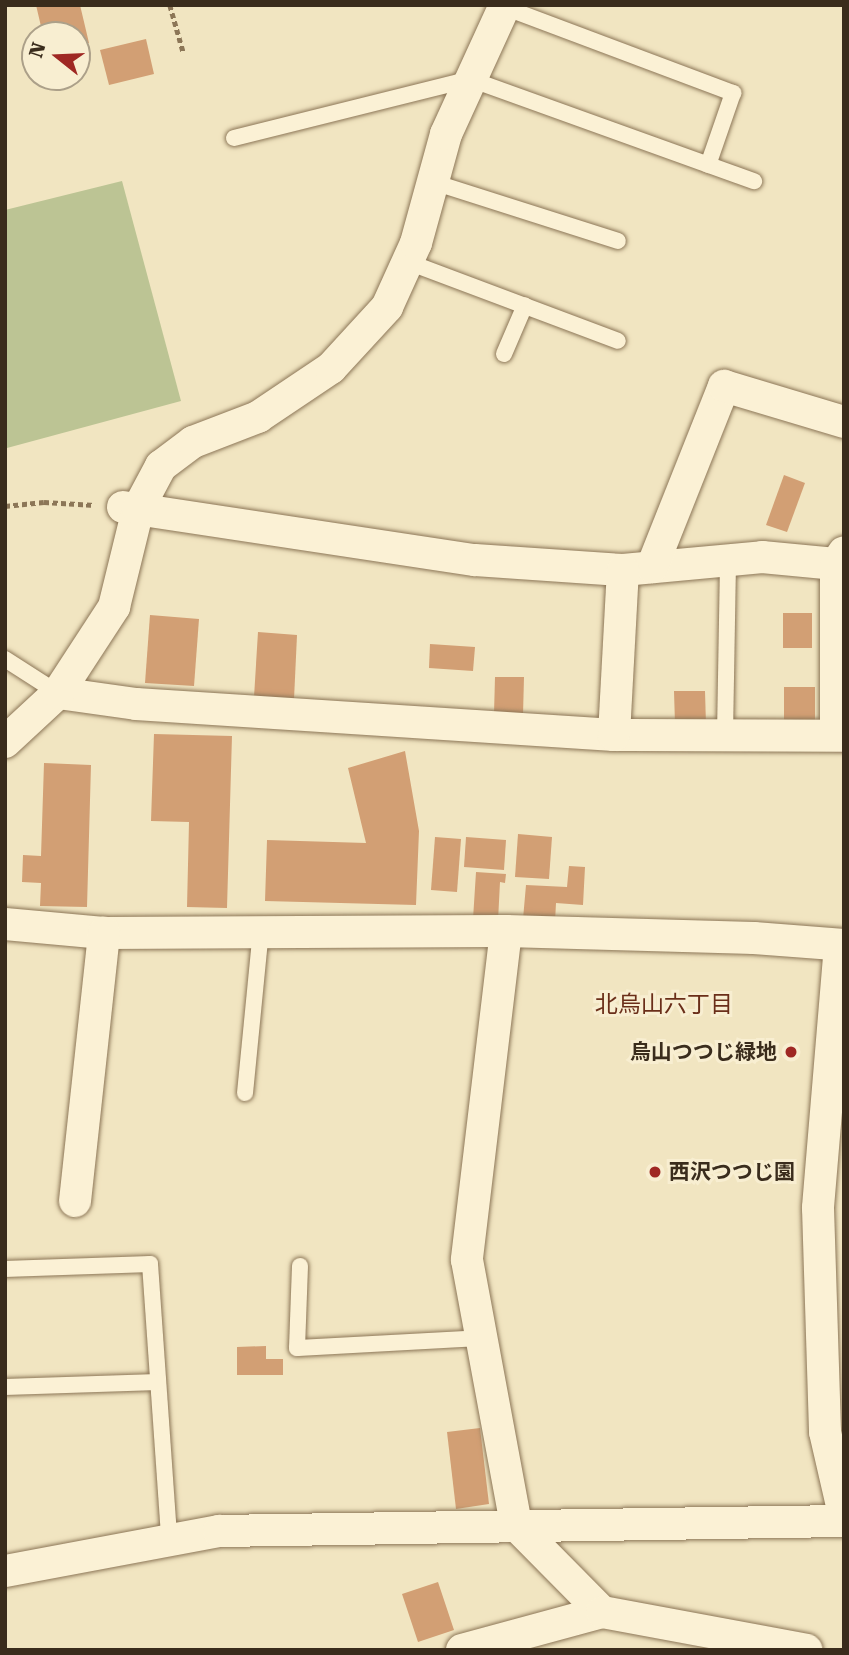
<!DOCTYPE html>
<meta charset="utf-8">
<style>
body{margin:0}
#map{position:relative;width:849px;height:1655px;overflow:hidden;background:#f1e5c1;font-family:"Roboto Serif","Noto Sans JP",serif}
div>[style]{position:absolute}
.cemetery>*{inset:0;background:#bcc494}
.building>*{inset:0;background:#d29f74}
.path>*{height:4.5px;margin-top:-2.25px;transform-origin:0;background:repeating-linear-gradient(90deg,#8c7657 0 5px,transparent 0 8.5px)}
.roads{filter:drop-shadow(0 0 2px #8c7657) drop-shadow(0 0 2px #8c7657)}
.service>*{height:16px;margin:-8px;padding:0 8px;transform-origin:8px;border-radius:8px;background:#fbf1d5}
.minor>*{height:32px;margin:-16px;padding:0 16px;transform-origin:16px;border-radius:16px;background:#fbf1d5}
.dots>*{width:19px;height:19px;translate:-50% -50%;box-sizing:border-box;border:4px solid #f8eed1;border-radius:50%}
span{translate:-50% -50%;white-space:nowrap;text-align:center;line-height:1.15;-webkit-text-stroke:6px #f8eed1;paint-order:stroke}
.poi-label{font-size:21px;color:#3a2c1c;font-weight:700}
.right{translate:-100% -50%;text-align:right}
.left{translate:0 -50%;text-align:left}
.neighbourhood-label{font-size:23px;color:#6a2e19}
.frame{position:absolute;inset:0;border:7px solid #3a2c1c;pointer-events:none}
.north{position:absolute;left:21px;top:21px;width:70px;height:70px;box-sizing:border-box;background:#f8eed1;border:2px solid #aca089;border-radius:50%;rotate:288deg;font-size:19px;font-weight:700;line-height:28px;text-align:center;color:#3a2c1c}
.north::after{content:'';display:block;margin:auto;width:24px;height:32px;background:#9f2823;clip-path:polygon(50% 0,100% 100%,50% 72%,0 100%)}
</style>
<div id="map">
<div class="cemetery">
<i style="clip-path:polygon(122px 181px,181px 401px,7px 448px,5px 210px)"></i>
</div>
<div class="building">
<i style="clip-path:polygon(36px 5px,80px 5px,89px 43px,77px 46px,77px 35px,43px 35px)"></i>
<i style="clip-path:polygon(146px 39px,154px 74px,109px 85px,100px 50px)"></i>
<i style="clip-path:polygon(784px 475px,805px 483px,787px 532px,766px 525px)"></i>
<i style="clip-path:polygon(783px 613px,812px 613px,812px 648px,783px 648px)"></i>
<i style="clip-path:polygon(150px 615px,199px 619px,194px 686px,145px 683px)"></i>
<i style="clip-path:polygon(258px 632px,297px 635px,294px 699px,254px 697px)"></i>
<i style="clip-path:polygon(430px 644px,475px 647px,473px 671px,429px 668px)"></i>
<i style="clip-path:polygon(495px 677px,524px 677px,523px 715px,494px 714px)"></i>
<i style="clip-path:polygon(784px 687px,815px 687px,815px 723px,784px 723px)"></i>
<i style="clip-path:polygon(674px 691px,705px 691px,706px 725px,675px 724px)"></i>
<i style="clip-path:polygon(154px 734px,232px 736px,227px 908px,187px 907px,189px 822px,151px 821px)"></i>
<i style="clip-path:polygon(405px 751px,419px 831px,416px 905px,265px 901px,267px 840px,366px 843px,348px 768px)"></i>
<i style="clip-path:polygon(44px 763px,91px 765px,87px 907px,40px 906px,41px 883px,22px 882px,23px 855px,41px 856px)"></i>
<i style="clip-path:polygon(518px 834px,552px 837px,549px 879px,515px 877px)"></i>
<i style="clip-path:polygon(435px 837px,461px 839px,457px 892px,431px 890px)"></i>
<i style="clip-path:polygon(466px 837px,506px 840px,504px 870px,464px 867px)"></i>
<i style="clip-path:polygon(569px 866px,585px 867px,583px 905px,556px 903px,555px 922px,523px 919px,526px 885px,567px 887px)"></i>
<i style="clip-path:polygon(476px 872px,506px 874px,505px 883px,500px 882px,498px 921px,473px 919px)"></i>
<i style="clip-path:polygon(266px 1346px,266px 1359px,283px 1359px,283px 1375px,237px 1375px,237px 1347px)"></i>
<i style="clip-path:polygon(480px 1428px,489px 1504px,456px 1509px,447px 1432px)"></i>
<i style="clip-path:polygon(438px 1582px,454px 1630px,418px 1642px,402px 1594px)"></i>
</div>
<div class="path">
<i style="left:170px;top:5px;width:48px;rotate:74.2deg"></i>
<i style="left:5px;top:506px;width:39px;rotate:-6deg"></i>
<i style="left:44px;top:502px;width:51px;rotate:3.4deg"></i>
</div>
<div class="roads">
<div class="service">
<i style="left:504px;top:7px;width:245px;rotate:20.6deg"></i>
<i style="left:733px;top:93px;width:76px;rotate:109.1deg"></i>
<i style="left:234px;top:138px;width:243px;rotate:-14deg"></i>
<i style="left:470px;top:79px;width:302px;rotate:19.8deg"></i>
<i style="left:433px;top:182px;width:194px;rotate:17.7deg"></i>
<i style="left:408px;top:262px;width:224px;rotate:20.6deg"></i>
<i style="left:504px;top:354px;width:53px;rotate:-66.8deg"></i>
<i style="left:5px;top:659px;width:63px;rotate:32.7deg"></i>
<i style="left:725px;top:735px;width:174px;rotate:-89deg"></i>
<i style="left:245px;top:1093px;width:163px;rotate:-84.4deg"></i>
<i style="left:300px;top:1266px;width:82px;rotate:92.1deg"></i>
<i style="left:297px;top:1348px;width:184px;rotate:-3.1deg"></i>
<i style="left:5px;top:1269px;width:145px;rotate:-2deg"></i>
<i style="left:150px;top:1264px;width:275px;rotate:86deg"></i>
<i style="left:5px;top:1387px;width:153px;rotate:-1.9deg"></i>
</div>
<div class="minor">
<i style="left:123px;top:507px;width:356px;rotate:8.6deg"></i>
<i style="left:475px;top:560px;width:148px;rotate:3.9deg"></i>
<i style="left:623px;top:570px;width:140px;rotate:-5.3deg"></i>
<i style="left:762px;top:557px;width:74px;rotate:5.4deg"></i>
<i style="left:652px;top:567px;width:195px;rotate:-68.3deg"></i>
<i style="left:724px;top:386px;width:125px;rotate:16.7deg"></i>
<i style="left:58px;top:693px;width:79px;rotate:8deg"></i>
<i style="left:136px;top:704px;width:479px;rotate:3.7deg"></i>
<i style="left:614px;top:735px;width:230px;rotate:0.2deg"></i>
<i style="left:614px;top:735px;width:165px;rotate:-86.9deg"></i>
<i style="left:836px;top:735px;width:171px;rotate:-90deg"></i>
<i style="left:836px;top:564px;width:14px;rotate:-56deg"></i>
<i style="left:5px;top:742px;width:72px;rotate:-42.8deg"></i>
<i style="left:58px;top:693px;width:103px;rotate:-56.9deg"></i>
<i style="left:114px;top:607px;width:101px;rotate:-76.2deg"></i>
<i style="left:138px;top:509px;width:49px;rotate:-61.9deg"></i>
<i style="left:161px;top:466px;width:40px;rotate:-37deg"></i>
<i style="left:193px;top:442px;width:70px;rotate:-21deg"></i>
<i style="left:258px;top:417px;width:88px;rotate:-33.9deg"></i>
<i style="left:331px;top:368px;width:83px;rotate:-47.4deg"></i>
<i style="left:387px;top:307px;width:70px;rotate:-65.6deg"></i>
<i style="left:416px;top:243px;width:113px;rotate:-74.6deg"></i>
<i style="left:446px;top:134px;width:142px;rotate:-65.4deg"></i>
<i style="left:5px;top:924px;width:99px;rotate:5.2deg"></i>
<i style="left:104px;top:933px;width:402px;rotate:-0.3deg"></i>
<i style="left:506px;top:931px;width:248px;rotate:1.6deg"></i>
<i style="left:754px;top:938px;width:90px;rotate:4.4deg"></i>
<i style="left:506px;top:931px;width:331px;rotate:96.8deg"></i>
<i style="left:467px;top:1260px;width:269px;rotate:79.5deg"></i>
<i style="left:516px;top:1525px;width:122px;rotate:45.3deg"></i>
<i style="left:840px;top:945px;width:264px;rotate:94.8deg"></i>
<i style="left:818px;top:1208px;width:224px;rotate:88.2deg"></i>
<i style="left:825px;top:1432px;width:84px;rotate:77deg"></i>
<i style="left:75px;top:1201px;width:270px;rotate:-83.8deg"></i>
<i style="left:5px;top:1571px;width:218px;rotate:-10.6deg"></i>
<i style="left:219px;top:1531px;width:625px;rotate:-0.92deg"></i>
<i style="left:462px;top:1650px;width:145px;rotate:-15.2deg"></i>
<i style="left:602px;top:1612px;width:208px;rotate:10.5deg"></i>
</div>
</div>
<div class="dots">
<i style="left:791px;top:1052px;background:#9f2823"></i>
<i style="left:655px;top:1172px;background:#9f2823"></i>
</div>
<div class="poi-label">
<span class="right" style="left:777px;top:1052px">烏山つつじ緑地</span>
<span class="left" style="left:669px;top:1172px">西沢つつじ園</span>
</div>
<div class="neighbourhood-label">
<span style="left:664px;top:1005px">北烏山六丁目</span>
</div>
<div class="frame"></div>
<div class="north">N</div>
</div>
